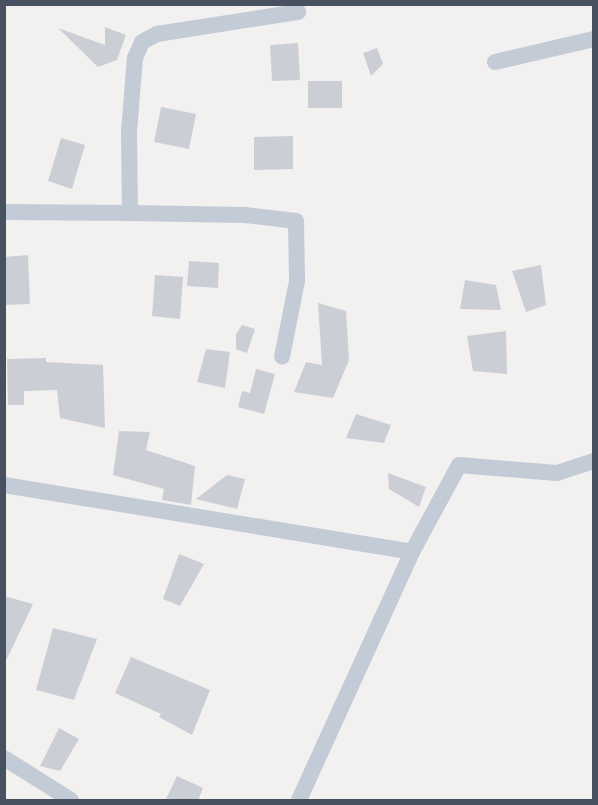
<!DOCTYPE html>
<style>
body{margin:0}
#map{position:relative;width:598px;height:805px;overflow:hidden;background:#f3f0f0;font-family:"Source Sans 3",sans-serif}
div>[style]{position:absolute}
.building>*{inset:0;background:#ccced6}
.minor>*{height:16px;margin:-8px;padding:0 8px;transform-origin:8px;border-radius:8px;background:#c3cbd6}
span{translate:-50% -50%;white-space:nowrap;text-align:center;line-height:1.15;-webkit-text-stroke:5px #fff;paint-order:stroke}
.frame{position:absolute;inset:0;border:6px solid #47515f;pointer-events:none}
</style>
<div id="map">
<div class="building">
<i style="clip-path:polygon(105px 27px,126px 35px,117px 60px,98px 67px,58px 28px,105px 45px)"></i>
<i style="clip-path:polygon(298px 43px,300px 80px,272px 81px,270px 45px)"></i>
<i style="clip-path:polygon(377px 48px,383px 64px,371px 76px,363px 53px)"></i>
<i style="clip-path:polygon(308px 81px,342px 81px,342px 108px,308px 108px)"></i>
<i style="clip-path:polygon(161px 107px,196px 114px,189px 149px,154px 142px)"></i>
<i style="clip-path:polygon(293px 136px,293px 169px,254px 170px,254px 137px)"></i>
<i style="clip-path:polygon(61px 138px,85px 145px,72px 189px,48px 181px)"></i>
<i style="clip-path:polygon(28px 255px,30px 304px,4px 305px,4px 257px)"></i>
<i style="clip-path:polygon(189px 261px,219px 263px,218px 288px,187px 286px)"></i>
<i style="clip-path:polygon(541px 265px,546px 305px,526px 312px,512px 271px)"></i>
<i style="clip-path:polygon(155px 275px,183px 277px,180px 319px,152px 316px)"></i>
<i style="clip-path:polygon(465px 280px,496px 285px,501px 310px,460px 309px)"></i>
<i style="clip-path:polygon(318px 303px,346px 311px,349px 360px,333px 398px,294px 392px,306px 362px,322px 365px)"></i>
<i style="clip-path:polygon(242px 325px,255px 329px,247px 353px,236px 349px,236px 334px)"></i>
<i style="clip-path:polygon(506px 331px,507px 374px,473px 371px,467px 336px)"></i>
<i style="clip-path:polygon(206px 349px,230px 352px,225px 388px,197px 382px)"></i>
<i style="clip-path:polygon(46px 358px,46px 362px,103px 365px,105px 428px,60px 418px,57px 390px,24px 391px,24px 405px,8px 405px,7px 359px)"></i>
<i style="clip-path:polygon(256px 369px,275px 374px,264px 414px,238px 407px,242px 391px,250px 393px)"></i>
<i style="clip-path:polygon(356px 414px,391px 425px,384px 443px,346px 438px)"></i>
<i style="clip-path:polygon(119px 431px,150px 432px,146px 450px,195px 466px,191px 505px,162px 500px,164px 489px,113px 475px)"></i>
<i style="clip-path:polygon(388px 473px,426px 487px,419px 507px,389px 489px)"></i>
<i style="clip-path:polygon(227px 475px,245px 479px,237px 509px,196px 499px)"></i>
<i style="clip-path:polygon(179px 554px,204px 564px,180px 606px,163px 599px)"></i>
<i style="clip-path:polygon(4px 596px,33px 604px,4px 665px)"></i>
<i style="clip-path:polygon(53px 628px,97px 639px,74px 700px,36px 690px)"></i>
<i style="clip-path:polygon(131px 657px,210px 690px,192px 735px,159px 717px,161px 714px,115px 693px)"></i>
<i style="clip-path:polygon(59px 728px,79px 739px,60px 771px,40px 766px)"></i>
<i style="clip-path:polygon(177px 776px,203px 788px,198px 801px,165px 801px)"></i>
</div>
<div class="minor">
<i style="left:495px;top:62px;width:102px;rotate:-13.1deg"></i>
<i style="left:4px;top:212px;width:126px;rotate:0.5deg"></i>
<i style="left:130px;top:213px;width:81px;rotate:-90.7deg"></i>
<i style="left:129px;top:132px;width:74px;rotate:-85.4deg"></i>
<i style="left:135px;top:58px;width:17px;rotate:-66deg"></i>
<i style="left:142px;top:42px;width:17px;rotate:-28deg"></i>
<i style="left:157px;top:34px;width:143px;rotate:-8.9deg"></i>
<i style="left:130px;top:213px;width:115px;rotate:1deg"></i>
<i style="left:245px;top:215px;width:51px;rotate:6.7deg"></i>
<i style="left:296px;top:221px;width:60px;rotate:89deg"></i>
<i style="left:297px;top:281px;width:77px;rotate:101.2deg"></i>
<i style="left:4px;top:485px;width:413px;rotate:9.3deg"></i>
<i style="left:4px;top:758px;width:79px;rotate:32.1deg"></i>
<i style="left:299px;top:800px;width:273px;rotate:-65.5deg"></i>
<i style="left:412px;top:552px;width:99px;rotate:-61.6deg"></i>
<i style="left:459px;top:465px;width:98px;rotate:4.7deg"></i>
<i style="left:557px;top:473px;width:39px;rotate:-18deg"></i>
</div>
<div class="frame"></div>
</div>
